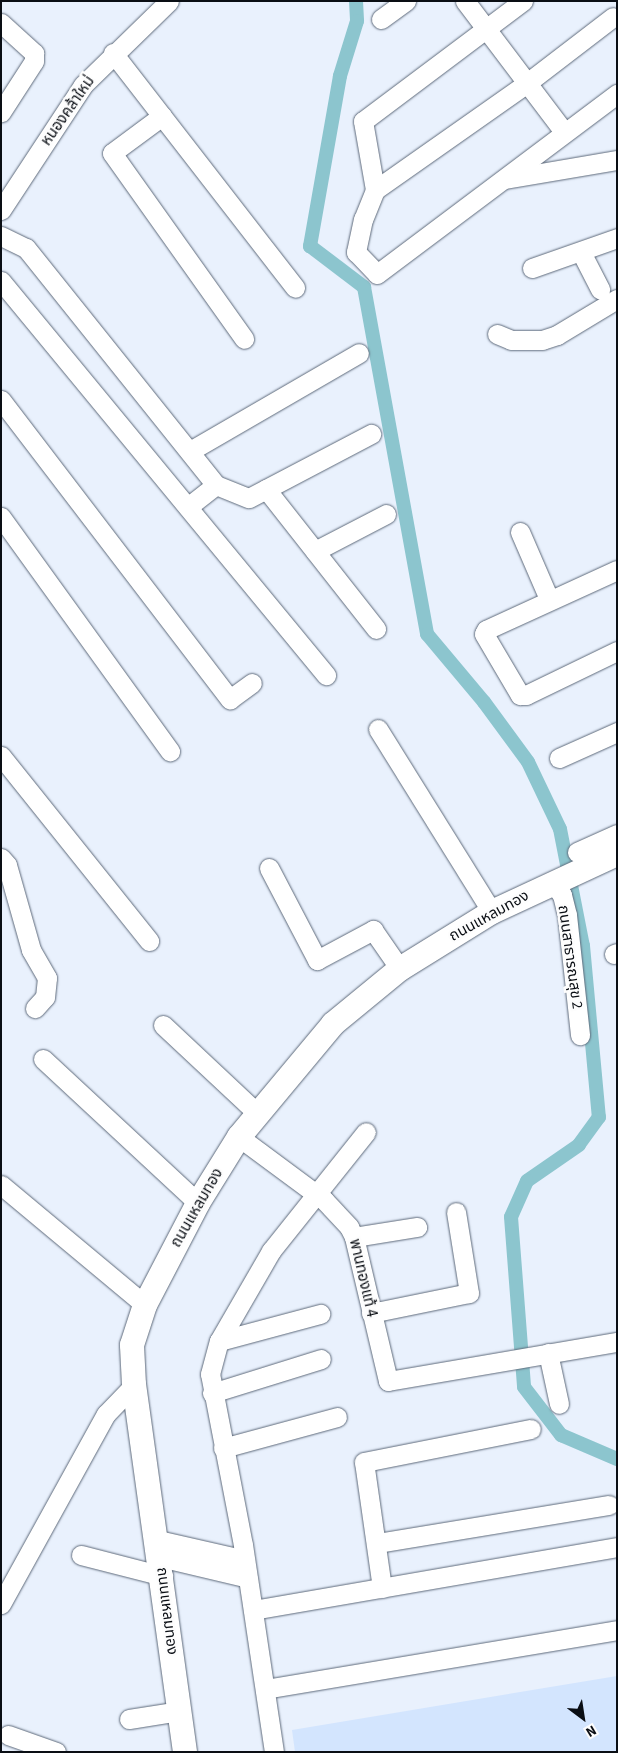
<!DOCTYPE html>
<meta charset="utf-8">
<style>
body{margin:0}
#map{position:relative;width:618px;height:1753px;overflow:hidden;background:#e9f1fd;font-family:"Source Sans 3","Noto Sans Thai",sans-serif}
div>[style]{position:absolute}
.built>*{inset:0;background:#d3e5fe}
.canal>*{height:14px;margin:-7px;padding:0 7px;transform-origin:7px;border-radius:7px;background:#8cc5ce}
.roads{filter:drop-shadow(0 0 1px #5d697a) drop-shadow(0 0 1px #5d697a)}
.minor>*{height:19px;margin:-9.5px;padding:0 9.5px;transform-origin:9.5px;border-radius:9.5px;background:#fff}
.major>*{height:24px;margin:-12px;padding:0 12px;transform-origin:12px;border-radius:12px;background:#fff}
span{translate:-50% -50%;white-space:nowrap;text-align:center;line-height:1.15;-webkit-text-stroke:5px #fdfdfd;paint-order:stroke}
.street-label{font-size:15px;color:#0a0e14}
.frame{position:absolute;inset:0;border:2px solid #0a0e14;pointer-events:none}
.north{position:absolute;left:558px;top:1693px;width:50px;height:50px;-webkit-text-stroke:4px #fdfdfd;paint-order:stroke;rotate:149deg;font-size:14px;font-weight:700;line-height:20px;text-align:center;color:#0a0e14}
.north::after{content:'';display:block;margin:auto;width:18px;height:22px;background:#0a0e14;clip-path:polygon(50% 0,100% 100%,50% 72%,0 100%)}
</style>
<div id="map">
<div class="built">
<i style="clip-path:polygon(617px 1676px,617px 1752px,295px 1752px,292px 1730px)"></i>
</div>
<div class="canal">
<i style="left:356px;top:1px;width:20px;rotate:87deg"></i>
<i style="left:357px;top:21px;width:58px;rotate:107.2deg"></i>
<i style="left:340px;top:76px;width:173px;rotate:100deg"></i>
<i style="left:310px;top:246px;width:68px;rotate:37.2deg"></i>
<i style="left:364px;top:287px;width:353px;rotate:79.7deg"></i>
<i style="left:427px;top:634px;width:89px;rotate:50deg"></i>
<i style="left:484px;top:702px;width:74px;rotate:53.7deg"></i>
<i style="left:528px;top:762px;width:74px;rotate:64.5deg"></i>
<i style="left:560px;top:829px;width:119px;rotate:78.9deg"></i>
<i style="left:583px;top:946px;width:172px;rotate:84.7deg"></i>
<i style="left:599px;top:1117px;width:34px;rotate:126deg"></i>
<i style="left:579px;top:1145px;width:63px;rotate:145.3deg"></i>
<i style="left:527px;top:1181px;width:39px;rotate:114deg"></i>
<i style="left:511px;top:1217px;width:170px;rotate:85.6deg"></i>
<i style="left:524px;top:1387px;width:61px;rotate:52.4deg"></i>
<i style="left:561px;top:1435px;width:61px;rotate:23.2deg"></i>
</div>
<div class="roads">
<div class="minor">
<i style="left:465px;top:1px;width:164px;rotate:52.9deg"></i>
<i style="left:523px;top:1px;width:200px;rotate:143.1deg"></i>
<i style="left:363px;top:121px;width:70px;rotate:80.1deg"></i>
<i style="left:375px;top:190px;width:31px;rotate:112deg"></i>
<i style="left:363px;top:219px;width:34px;rotate:102deg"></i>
<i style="left:356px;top:252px;width:30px;rotate:46deg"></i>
<i style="left:377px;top:274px;width:300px;rotate:-36.9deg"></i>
<i style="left:381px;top:19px;width:31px;rotate:-36deg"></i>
<i style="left:1px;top:23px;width:45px;rotate:42.3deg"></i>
<i style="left:34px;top:53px;width:8px;rotate:90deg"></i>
<i style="left:34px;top:61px;width:61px;rotate:122.9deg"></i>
<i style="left:113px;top:53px;width:297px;rotate:52.2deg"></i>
<i style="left:162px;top:116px;width:62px;rotate:143.5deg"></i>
<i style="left:112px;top:153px;width:228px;rotate:54.6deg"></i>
<i style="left:505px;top:179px;width:114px;rotate:-9.6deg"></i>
<i style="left:375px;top:190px;width:186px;rotate:-35.1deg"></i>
<i style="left:527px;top:83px;width:108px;rotate:-37.5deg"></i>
<i style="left:1px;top:210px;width:149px;rotate:-56.7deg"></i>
<i style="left:83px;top:85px;width:120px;rotate:-44.3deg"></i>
<i style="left:1px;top:236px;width:28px;rotate:26deg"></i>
<i style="left:26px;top:248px;width:304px;rotate:51.3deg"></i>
<i style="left:216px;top:485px;width:35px;rotate:22deg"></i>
<i style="left:249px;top:498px;width:138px;rotate:-27.7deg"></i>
<i style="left:581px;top:252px;width:42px;rotate:62.8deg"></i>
<i style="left:532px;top:268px;width:90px;rotate:-19.4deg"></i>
<i style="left:1px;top:281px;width:511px;rotate:50.48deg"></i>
<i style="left:497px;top:334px;width:15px;rotate:23deg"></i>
<i style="left:511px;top:340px;width:31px"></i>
<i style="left:542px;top:340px;width:16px;rotate:-18deg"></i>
<i style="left:557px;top:335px;width:70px;rotate:-31deg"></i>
<i style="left:1px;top:400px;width:377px;rotate:52.6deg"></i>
<i style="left:230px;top:699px;width:27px;rotate:-36deg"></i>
<i style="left:190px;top:451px;width:195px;rotate:-30.1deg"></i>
<i style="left:266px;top:489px;width:178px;rotate:51.8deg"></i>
<i style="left:189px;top:506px;width:34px;rotate:-38deg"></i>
<i style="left:1px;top:517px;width:289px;rotate:54.2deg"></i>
<i style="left:520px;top:532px;width:73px;rotate:66.6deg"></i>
<i style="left:315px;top:551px;width:80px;rotate:-27.5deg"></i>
<i style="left:617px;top:570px;width:144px;rotate:155.4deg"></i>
<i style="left:486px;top:630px;width:4px;rotate:117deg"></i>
<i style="left:484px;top:634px;width:71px;rotate:59.5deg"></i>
<i style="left:520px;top:695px;width:6px"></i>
<i style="left:526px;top:695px;width:101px;rotate:-25.8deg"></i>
<i style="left:378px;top:729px;width:216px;rotate:58.1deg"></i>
<i style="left:1px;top:756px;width:237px;rotate:51.3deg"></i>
<i style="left:559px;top:758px;width:64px;rotate:-24.1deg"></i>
<i style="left:577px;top:852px;width:44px;rotate:-24.2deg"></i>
<i style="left:1px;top:858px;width:9px;rotate:49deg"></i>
<i style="left:7px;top:865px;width:88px;rotate:74.2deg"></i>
<i style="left:31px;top:950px;width:32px;rotate:60deg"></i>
<i style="left:47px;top:978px;width:19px;rotate:96deg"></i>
<i style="left:45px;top:997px;width:15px;rotate:132deg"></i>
<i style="left:269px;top:868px;width:104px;rotate:62.4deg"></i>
<i style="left:317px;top:960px;width:64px;rotate:-28.2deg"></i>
<i style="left:373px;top:930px;width:47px;rotate:55.3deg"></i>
<i style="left:552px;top:882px;width:16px;rotate:52deg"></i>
<i style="left:562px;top:895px;width:21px;rotate:76deg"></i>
<i style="left:567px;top:915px;width:121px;rotate:83.8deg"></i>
<i style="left:614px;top:954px;width:3px;rotate:-18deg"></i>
<i style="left:163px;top:1025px;width:130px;rotate:43.1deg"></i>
<i style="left:43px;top:1059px;width:212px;rotate:42.9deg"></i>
<i style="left:239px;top:1137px;width:106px;rotate:36.5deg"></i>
<i style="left:324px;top:1200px;width:37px;rotate:47deg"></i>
<i style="left:349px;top:1227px;width:11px;rotate:63deg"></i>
<i style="left:354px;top:1237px;width:148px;rotate:76.7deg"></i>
<i style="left:388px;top:1381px;width:232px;rotate:-9.7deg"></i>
<i style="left:1px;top:1185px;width:187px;rotate:39.8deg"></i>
<i style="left:354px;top:1237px;width:64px;rotate:-9deg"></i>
<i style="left:371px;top:1313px;width:100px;rotate:-11.5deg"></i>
<i style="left:469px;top:1293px;width:82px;rotate:-99.1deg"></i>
<i style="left:219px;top:1341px;width:105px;rotate:-15deg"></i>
<i style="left:548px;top:1353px;width:52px;rotate:77.8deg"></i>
<i style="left:212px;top:1393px;width:114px;rotate:-17.3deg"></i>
<i style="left:223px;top:1448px;width:118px;rotate:-15.2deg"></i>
<i style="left:158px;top:1540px;width:89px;rotate:12.9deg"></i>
<i style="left:377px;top:1543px;width:235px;rotate:-9.3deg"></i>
<i style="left:81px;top:1555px;width:85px;rotate:14.4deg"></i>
<i style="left:160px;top:1557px;width:90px;rotate:13.4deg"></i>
<i style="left:382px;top:1588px;width:127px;rotate:-98.1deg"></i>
<i style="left:364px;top:1462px;width:170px;rotate:-11.2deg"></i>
<i style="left:1px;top:1604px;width:217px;rotate:-61.1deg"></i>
<i style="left:106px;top:1414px;width:40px;rotate:-46deg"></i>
<i style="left:253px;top:1610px;width:369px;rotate:-9.8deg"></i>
<i style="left:265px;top:1689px;width:357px;rotate:-9.5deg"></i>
<i style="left:129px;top:1719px;width:52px;rotate:-8.9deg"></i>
<i style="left:8px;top:1735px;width:51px;rotate:19.5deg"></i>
<i style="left:274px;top:1752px;width:209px;rotate:-98.5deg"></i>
<i style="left:243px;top:1545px;width:174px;rotate:-100.9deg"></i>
<i style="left:210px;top:1374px;width:34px;rotate:-75deg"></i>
<i style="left:219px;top:1341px;width:104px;rotate:-60deg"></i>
<i style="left:271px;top:1251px;width:152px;rotate:-51.4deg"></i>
</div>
<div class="major">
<i style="left:185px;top:1752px;width:371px;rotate:-97.9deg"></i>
<i style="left:134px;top:1385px;width:40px;rotate:-92.9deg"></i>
<i style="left:132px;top:1345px;width:42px;rotate:-72deg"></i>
<i style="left:145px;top:1305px;width:115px;rotate:-62.5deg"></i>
<i style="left:198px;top:1203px;width:78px;rotate:-58.2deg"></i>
<i style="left:239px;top:1137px;width:147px;rotate:-50.2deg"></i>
<i style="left:333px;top:1024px;width:87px;rotate:-39.4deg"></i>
<i style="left:400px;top:969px;width:108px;rotate:-31.8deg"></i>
<i style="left:492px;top:912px;width:138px;rotate:-24.9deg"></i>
</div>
</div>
<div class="street-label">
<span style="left:68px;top:111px;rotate:-55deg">หนองคล้าใหม่</span>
<span style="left:489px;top:916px;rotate:-29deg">ถนนแหลมทอง</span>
<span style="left:570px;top:957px;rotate:82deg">ถนนสาธารณสุข 2</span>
<span style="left:197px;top:1208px;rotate:-60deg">ถนนแหลมทอง</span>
<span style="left:363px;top:1278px;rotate:77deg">พานทองแท้ 4</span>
<span style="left:167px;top:1611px;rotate:83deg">ถนนแหลมทอง</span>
</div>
<div class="frame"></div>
<div class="north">N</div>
</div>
